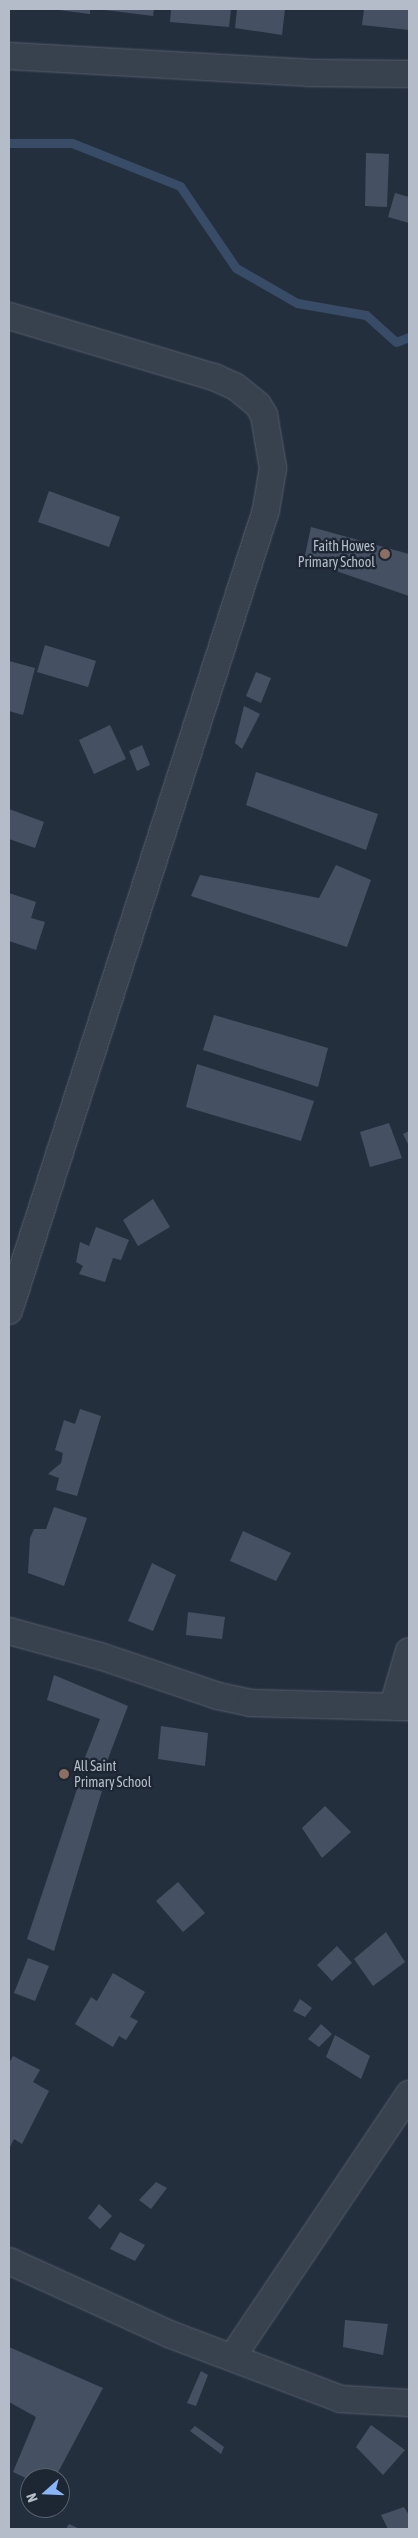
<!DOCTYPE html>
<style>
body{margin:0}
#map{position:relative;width:418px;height:2538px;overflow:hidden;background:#242f3e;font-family:"Asap Condensed",sans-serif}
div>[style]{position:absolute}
.stream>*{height:9px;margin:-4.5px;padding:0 4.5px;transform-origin:4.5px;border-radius:4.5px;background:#394c67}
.building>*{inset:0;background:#455162}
.roads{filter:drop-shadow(0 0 1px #565f6c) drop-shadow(0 0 1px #565f6c)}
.street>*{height:26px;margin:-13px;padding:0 13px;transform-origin:13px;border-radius:13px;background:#38414e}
.dots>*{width:14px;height:14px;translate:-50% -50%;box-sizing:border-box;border:2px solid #1d2633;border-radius:50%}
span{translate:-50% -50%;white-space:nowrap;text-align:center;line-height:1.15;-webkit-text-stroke:5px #1d2633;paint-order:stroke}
.poi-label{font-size:14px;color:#b4bcc9}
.right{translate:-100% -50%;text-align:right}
.left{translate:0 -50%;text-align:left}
.frame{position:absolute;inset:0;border:10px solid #b4bcc9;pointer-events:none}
.north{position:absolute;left:20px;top:2468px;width:50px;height:50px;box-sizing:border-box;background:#1d2633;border:1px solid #59626f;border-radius:50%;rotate:250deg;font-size:14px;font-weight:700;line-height:20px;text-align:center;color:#b4bcc9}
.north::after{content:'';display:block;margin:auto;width:18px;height:22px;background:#8ab4f8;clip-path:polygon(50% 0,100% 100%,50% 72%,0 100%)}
</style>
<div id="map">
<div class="stream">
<i style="left:9px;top:143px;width:63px"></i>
<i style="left:72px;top:143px;width:116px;rotate:21.7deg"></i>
<i style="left:180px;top:186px;width:99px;rotate:55.7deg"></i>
<i style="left:236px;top:268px;width:70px;rotate:29.8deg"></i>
<i style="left:297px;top:303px;width:70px;rotate:9.9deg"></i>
<i style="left:366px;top:315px;width:40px;rotate:42deg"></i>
<i style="left:396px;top:342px;width:14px;rotate:-21deg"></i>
</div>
<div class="building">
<i style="clip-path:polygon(51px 9px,90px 9px,90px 14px)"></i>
<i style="clip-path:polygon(97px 9px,154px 9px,153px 16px)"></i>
<i style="clip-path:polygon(171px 9px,231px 9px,229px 27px,170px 22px)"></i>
<i style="clip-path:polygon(237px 9px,285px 9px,282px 35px,235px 28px)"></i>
<i style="clip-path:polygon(364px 9px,409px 9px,409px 30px,362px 25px)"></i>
<i style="clip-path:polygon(366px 153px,389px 154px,387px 207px,365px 206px)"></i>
<i style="clip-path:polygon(395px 193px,409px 197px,409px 223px,388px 217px)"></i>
<i style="clip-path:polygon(49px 491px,120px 517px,109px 547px,38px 522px)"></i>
<i style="clip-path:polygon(311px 527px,409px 554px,409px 596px,304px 560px)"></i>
<i style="clip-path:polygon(45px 645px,96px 661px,88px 687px,37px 672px)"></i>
<i style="clip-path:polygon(9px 661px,35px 668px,23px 715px,9px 711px)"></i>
<i style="clip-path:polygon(256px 672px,271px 678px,261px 703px,246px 696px)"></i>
<i style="clip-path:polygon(244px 706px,260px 714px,242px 749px,235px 743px)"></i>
<i style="clip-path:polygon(110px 725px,126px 759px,94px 774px,79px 740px)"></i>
<i style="clip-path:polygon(142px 745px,150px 765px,137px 771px,129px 751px)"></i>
<i style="clip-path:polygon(256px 772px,378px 814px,366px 850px,246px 805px)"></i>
<i style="clip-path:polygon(9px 809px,44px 822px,35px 848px,9px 839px)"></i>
<i style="clip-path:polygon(336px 865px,371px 880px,347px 947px,191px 896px,200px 875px,319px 898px)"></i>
<i style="clip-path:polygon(9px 893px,36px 902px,31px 918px,45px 922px,36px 950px,9px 941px)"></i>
<i style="clip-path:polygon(214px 1015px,328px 1048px,318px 1087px,203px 1050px)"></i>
<i style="clip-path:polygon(197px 1064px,314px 1101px,301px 1141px,186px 1107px)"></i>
<i style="clip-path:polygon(389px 1123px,402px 1158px,370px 1167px,360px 1132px)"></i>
<i style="clip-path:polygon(409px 1131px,409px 1146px,403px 1134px)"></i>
<i style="clip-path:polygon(153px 1199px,170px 1227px,138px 1246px,123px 1220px)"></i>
<i style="clip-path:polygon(96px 1227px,129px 1240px,121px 1260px,113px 1258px,105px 1282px,79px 1274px,83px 1266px,76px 1262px,80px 1242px,89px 1246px)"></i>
<i style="clip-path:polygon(80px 1409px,101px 1416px,77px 1496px,56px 1490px,59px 1478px,48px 1474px,61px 1463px,63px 1453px,55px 1450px,64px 1420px,75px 1424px)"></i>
<i style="clip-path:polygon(54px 1507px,87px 1518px,64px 1586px,28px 1573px,30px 1538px,34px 1529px,46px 1529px)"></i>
<i style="clip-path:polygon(243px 1531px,291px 1553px,276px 1581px,230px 1561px)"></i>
<i style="clip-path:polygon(152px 1563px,176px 1575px,153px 1631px,128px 1621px)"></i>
<i style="clip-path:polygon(188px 1612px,225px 1617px,222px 1639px,186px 1635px)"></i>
<i style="clip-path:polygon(54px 1675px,128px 1706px,106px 1764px,84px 1760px,100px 1719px,47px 1700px)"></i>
<i style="clip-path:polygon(161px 1726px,208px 1733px,205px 1766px,158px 1759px)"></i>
<i style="clip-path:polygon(78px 1786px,102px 1791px,54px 1951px,27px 1939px)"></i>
<i style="clip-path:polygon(325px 1806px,351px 1832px,322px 1858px,302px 1828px)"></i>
<i style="clip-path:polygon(178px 1882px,205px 1913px,183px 1932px,156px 1901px)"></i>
<i style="clip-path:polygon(386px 1932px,405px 1962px,373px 1986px,354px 1959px)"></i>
<i style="clip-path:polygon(337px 1946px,352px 1963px,332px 1981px,317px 1965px)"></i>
<i style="clip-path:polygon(28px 1958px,49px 1966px,35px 2001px,14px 1993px)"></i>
<i style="clip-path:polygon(113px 1973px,145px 1992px,130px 2017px,138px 2021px,126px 2040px,119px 2036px,113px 2047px,75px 2024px,91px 1997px,97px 2001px)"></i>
<i style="clip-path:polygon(300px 1999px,312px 2008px,305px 2017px,293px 2011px)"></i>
<i style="clip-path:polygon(321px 2024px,332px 2034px,319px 2047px,308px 2039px)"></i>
<i style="clip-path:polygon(335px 2035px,370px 2056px,361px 2079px,326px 2057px)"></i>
<i style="clip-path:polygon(13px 2056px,40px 2070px,33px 2082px,49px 2091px,22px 2144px,14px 2139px,9px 2149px,9px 2063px)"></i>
<i style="clip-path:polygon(156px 2182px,167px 2188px,151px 2209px,139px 2200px)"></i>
<i style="clip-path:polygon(99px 2204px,112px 2216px,100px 2229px,88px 2218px)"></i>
<i style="clip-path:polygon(120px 2232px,145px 2245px,135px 2261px,110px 2249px)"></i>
<i style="clip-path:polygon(345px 2320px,388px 2324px,383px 2355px,343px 2347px)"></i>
<i style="clip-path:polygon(9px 2347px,103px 2388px,55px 2478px,30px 2480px,13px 2472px,36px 2417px,9px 2402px)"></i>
<i style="clip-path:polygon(201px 2371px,208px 2375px,196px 2406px,187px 2403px)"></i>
<i style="clip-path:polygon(371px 2425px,405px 2450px,383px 2475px,356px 2447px)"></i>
<i style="clip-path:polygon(195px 2426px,224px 2447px,221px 2454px,190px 2431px)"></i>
<i style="clip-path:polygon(404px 2507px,409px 2515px,409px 2529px,388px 2529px,381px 2515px)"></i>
<i style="clip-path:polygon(69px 2524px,80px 2529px,66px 2529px)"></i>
</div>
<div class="roads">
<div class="street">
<i style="left:9px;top:56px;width:300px;rotate:3.2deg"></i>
<i style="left:309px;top:73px;width:100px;rotate:0.6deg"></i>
<i style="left:9px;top:316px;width:214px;rotate:16.6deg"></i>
<i style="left:214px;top:377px;width:24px;rotate:24deg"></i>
<i style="left:236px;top:387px;width:28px;rotate:39deg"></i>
<i style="left:258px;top:405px;width:12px;rotate:59deg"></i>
<i style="left:264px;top:415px;width:54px;rotate:80.4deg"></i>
<i style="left:273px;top:468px;width:43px;rotate:99.5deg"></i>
<i style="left:266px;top:510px;width:841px;rotate:107.79deg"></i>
<i style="left:9px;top:1631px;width:94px;rotate:15.4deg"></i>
<i style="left:100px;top:1656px;width:125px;rotate:18.7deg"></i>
<i style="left:218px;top:1696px;width:34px;rotate:12deg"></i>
<i style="left:251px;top:1703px;width:158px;rotate:1.5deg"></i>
<i style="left:393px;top:1706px;width:57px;rotate:-73.8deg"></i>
<i style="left:9px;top:2261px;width:176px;rotate:24.5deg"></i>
<i style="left:169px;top:2334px;width:184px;rotate:20.7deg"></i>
<i style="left:341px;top:2399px;width:68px;rotate:3.4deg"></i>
<i style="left:233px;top:2356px;width:316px;rotate:-56.1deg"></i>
</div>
</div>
<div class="dots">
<i style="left:385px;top:554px;background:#8d6e63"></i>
<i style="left:64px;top:1774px;background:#8d6e63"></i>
</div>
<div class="poi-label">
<span class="right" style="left:375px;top:554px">Faith Howes<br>Primary School</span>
<span class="left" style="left:74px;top:1774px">All Saint<br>Primary School</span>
</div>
<div class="frame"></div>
<div class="north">N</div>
</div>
